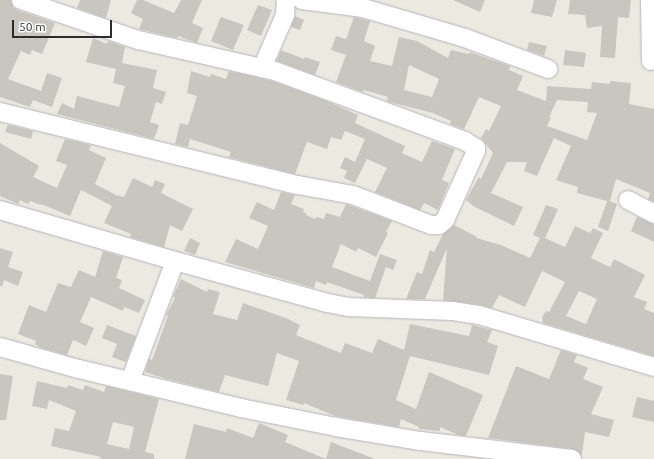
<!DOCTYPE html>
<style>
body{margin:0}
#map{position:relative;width:654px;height:459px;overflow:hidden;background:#eceae0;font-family:Ubuntu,sans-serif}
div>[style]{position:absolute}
.building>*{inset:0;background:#c8c6bf}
.roads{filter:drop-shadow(0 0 1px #b4b4be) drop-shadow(0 0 1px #b4b4be)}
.minor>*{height:18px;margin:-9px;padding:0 9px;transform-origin:9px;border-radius:9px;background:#fff}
span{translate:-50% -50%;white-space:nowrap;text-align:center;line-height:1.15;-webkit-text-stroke:3px #fff;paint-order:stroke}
.scale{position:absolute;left:12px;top:20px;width:100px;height:18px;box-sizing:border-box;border:2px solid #2c2c2c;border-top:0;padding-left:5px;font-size:12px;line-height:14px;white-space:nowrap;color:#2c2c2c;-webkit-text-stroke:3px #fff;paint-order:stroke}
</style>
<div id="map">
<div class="building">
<i style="clip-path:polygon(0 0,11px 0,13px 7px,17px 10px,55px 23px,42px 54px,32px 50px,30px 55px,21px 51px,8px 79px,41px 91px,47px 73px,62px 78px,52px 107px,33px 100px,30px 107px,0 97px)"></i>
<i style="clip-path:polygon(80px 0,111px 0,106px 18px,77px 8px)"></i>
<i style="clip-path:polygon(137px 0,143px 0,174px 13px,181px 0,202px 0,192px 23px,203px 28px,197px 43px,178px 36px,177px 38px,139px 29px,143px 19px,131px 13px)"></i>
<i style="clip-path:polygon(453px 0,485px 0,480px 12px)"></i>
<i style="clip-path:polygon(534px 0,557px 0,552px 17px,531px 13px)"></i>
<i style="clip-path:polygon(570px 0,631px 0,629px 18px,618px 17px,615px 58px,600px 57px,602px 26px,587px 28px,585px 15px,568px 14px)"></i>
<i style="clip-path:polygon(258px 5px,272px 10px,261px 36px,247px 30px)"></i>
<i style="clip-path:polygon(295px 16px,304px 20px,300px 30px,291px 27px)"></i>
<i style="clip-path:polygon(221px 17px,244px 25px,233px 50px,211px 41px)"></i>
<i style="clip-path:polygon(evenodd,354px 17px,370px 21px,364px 41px,375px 46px,370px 61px,392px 66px,399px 37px,417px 41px,448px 58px,451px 50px,469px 54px,469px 52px,510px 66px,509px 70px,523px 76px,517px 90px,546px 101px,547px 86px,591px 89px,592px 82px,610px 84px,610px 81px,631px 83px,629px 104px,654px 109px,654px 202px,648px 199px,650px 193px,616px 179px,610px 201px,617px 204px,608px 231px,598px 227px,607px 201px,577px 193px,578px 187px,556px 180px,571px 146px,554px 138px,537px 176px,524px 171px,527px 162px,507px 162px,491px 193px,523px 207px,514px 226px,473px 206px,466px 200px,479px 177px,481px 179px,493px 153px,481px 138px,486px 129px,489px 131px,501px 106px,479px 97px,464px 129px,450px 124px,451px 121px,433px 113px,389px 102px,387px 101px,388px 97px,364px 90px,363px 92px,336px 82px,346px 55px,331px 50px,336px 36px,346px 39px,354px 17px,409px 65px,439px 79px,432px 97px,404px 90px,409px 65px,354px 17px,557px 100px,588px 102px,587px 112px,597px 113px,587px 140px,547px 126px,551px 118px,549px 117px,557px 100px)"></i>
<i style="clip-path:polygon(93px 38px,107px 44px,108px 41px,125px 47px,122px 63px,157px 70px,153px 88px,166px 92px,162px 104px,156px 102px,150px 122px,159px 125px,154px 139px,57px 114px,62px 103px,74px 109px,77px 96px,119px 107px,125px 86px,113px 83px,116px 69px,86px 62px)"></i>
<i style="clip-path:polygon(529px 42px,547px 46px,544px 56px,527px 50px)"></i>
<i style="clip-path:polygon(281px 50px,304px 59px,305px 57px,320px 62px,315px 75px,277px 61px)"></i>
<i style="clip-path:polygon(565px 50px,586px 53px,584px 67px,563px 65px)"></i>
<i style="clip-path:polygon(191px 71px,210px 77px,211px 74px,226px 79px,229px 71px,272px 81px,329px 102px,358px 115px,355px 123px,405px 146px,402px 153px,422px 162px,432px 141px,455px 149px,442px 180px,449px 183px,438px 210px,424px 203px,420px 210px,375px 192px,387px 168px,367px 159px,355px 183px,344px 178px,347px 171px,340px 168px,345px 157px,355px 162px,365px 139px,345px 131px,341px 140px,331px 137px,327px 149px,307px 142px,295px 174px,229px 157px,231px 152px,190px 139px,188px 147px,175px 144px,180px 123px,188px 125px,197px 96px,187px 93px)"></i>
<i style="clip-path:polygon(8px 125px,33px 131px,31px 139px,5px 132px)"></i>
<i style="clip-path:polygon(65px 139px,91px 145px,89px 150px,106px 158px,95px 184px,116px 195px,124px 197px,133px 178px,152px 187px,155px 180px,165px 184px,161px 193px,193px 209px,182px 231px,170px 225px,164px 247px,130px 237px,131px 234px,104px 223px,112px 206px,81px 190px,70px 216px,41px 204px,41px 205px,30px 201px,28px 204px,20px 200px,18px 204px,0 196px,0 143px,39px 166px,33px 177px,57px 188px,67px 165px,56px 161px)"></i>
<i style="clip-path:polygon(281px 192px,295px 195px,291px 204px,304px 209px,303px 212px,306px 213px,306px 215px,315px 219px,317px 217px,324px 219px,326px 213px,340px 217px,346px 204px,392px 221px,386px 232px,388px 233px,376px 257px,358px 248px,356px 252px,341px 244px,332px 267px,370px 281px,380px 254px,397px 260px,393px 270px,386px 267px,375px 298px,364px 297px,364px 295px,327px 282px,326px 285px,316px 281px,314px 288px,225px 262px,236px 239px,258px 249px,268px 226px,249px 218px,257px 202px,274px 210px)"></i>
<i style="clip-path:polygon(evenodd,546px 205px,558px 209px,545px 238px,565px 247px,575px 226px,590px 233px,593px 228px,603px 233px,591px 258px,610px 267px,614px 259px,645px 275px,634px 297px,647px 302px,644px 309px,654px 313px,654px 356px,543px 323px,542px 317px,546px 311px,549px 312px,565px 282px,542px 271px,525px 307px,499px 295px,492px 308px,481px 305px,443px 300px,447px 248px,425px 299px,406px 299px,417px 272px,422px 274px,430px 250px,434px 252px,443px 234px,454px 225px,477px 237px,476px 238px,501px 245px,530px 258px,540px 238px,533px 235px,546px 205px,579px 291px,597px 299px,586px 324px,566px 316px,579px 291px)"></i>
<i style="clip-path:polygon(637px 217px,654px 224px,654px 242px,631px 231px)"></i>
<i style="clip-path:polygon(190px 238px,200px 243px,195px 255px,184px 251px)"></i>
<i style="clip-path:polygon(0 248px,13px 252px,8px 267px,23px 272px,18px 286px,4px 280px,2px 286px,0 286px)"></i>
<i style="clip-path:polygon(103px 251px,123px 257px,116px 278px,122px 280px,119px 288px,145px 300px,139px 313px,124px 307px,123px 311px,91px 297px,80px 322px,94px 328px,86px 346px,73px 340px,67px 355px,42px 348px,35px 344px,36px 341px,18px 334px,29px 305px,46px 312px,58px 283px,71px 287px,79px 270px,95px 277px)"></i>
<i style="clip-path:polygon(181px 279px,207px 292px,208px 289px,220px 292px,213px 314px,237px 320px,243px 303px,286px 318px,300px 325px,296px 335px,341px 353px,345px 343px,372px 353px,378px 339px,404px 350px,410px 324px,469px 336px,472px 325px,492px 330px,487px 342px,498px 346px,489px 375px,410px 356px,396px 400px,416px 409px,429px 372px,483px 395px,466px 436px,458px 435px,440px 427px,440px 431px,419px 429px,419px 427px,401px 419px,399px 427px,335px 416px,304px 403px,303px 405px,286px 400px,299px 361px,277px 353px,268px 386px,225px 375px,219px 392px,167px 379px,145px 372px,149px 359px,152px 360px,168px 316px,166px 315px,175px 298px,173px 297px)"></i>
<i style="clip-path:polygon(107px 325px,136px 336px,126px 362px,112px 357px,117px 344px,102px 338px)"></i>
<i style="clip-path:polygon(561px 350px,577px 355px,574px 362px,588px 368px,583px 379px,603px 387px,591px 414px,614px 420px,609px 437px,585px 432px,582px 455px,573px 449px,488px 438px,516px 366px,549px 379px)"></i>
<i style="clip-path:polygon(0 374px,13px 376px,6px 420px,0 420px)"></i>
<i style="clip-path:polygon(evenodd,37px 381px,67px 388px,68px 385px,83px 390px,85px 385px,104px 392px,106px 386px,159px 399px,145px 452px,154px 454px,154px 459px,100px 459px,101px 457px,51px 446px,55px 428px,69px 431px,76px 411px,49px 400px,47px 409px,32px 406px,37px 381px,113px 422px,134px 427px,129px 449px,107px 444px,113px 422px)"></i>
<i style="clip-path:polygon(637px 397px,654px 401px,654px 422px,632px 417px)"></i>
<i style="clip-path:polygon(259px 423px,288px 435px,285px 442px,326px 459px,331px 442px,375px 459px,185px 459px,194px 424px,226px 432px,227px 428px,253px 438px)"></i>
</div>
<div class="roads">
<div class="minor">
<i style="left:302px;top:0;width:62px;rotate:7.5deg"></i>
<i style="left:363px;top:8px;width:106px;rotate:16.4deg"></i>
<i style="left:465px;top:38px;width:89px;rotate:20.5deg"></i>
<i style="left:650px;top:0;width:61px;rotate:89.1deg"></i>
<i style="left:262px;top:68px;width:58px;rotate:-66.5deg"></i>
<i style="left:285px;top:15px;width:14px;rotate:-86deg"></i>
<i style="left:286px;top:1px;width:1px;rotate:-135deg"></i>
<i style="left:0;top:112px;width:307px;rotate:13.8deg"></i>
<i style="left:298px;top:185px;width:56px;rotate:10.3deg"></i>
<i style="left:353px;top:195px;width:84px;rotate:21deg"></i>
<i style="left:431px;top:225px;width:8px"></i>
<i style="left:439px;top:225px;width:8px;rotate:-40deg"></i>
<i style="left:445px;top:220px;width:76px;rotate:-65.8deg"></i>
<i style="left:476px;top:151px;width:3px;rotate:-90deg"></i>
<i style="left:476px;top:148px;width:13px;rotate:-148deg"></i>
<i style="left:465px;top:141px;width:202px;rotate:-159.8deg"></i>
<i style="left:275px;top:71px;width:140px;rotate:-167.2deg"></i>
<i style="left:138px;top:40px;width:124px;rotate:-161.1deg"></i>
<i style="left:628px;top:200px;width:30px;rotate:28deg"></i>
<i style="left:0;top:210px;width:182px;rotate:16.2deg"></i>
<i style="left:175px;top:261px;width:159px;rotate:15.4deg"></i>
<i style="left:328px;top:303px;width:20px;rotate:11deg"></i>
<i style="left:348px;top:307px;width:105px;rotate:2.2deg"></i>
<i style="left:453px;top:311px;width:26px;rotate:9deg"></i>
<i style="left:479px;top:315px;width:183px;rotate:16.5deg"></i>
<i style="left:0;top:347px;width:82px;rotate:15.6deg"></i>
<i style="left:79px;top:369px;width:167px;rotate:13.5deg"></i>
<i style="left:241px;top:408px;width:97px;rotate:11.3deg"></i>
<i style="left:336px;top:427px;width:86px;rotate:9.4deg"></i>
<i style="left:421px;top:441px;width:152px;rotate:6.8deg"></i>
<i style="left:130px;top:381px;width:128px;rotate:-69.4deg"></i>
</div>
</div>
<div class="scale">50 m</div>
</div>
